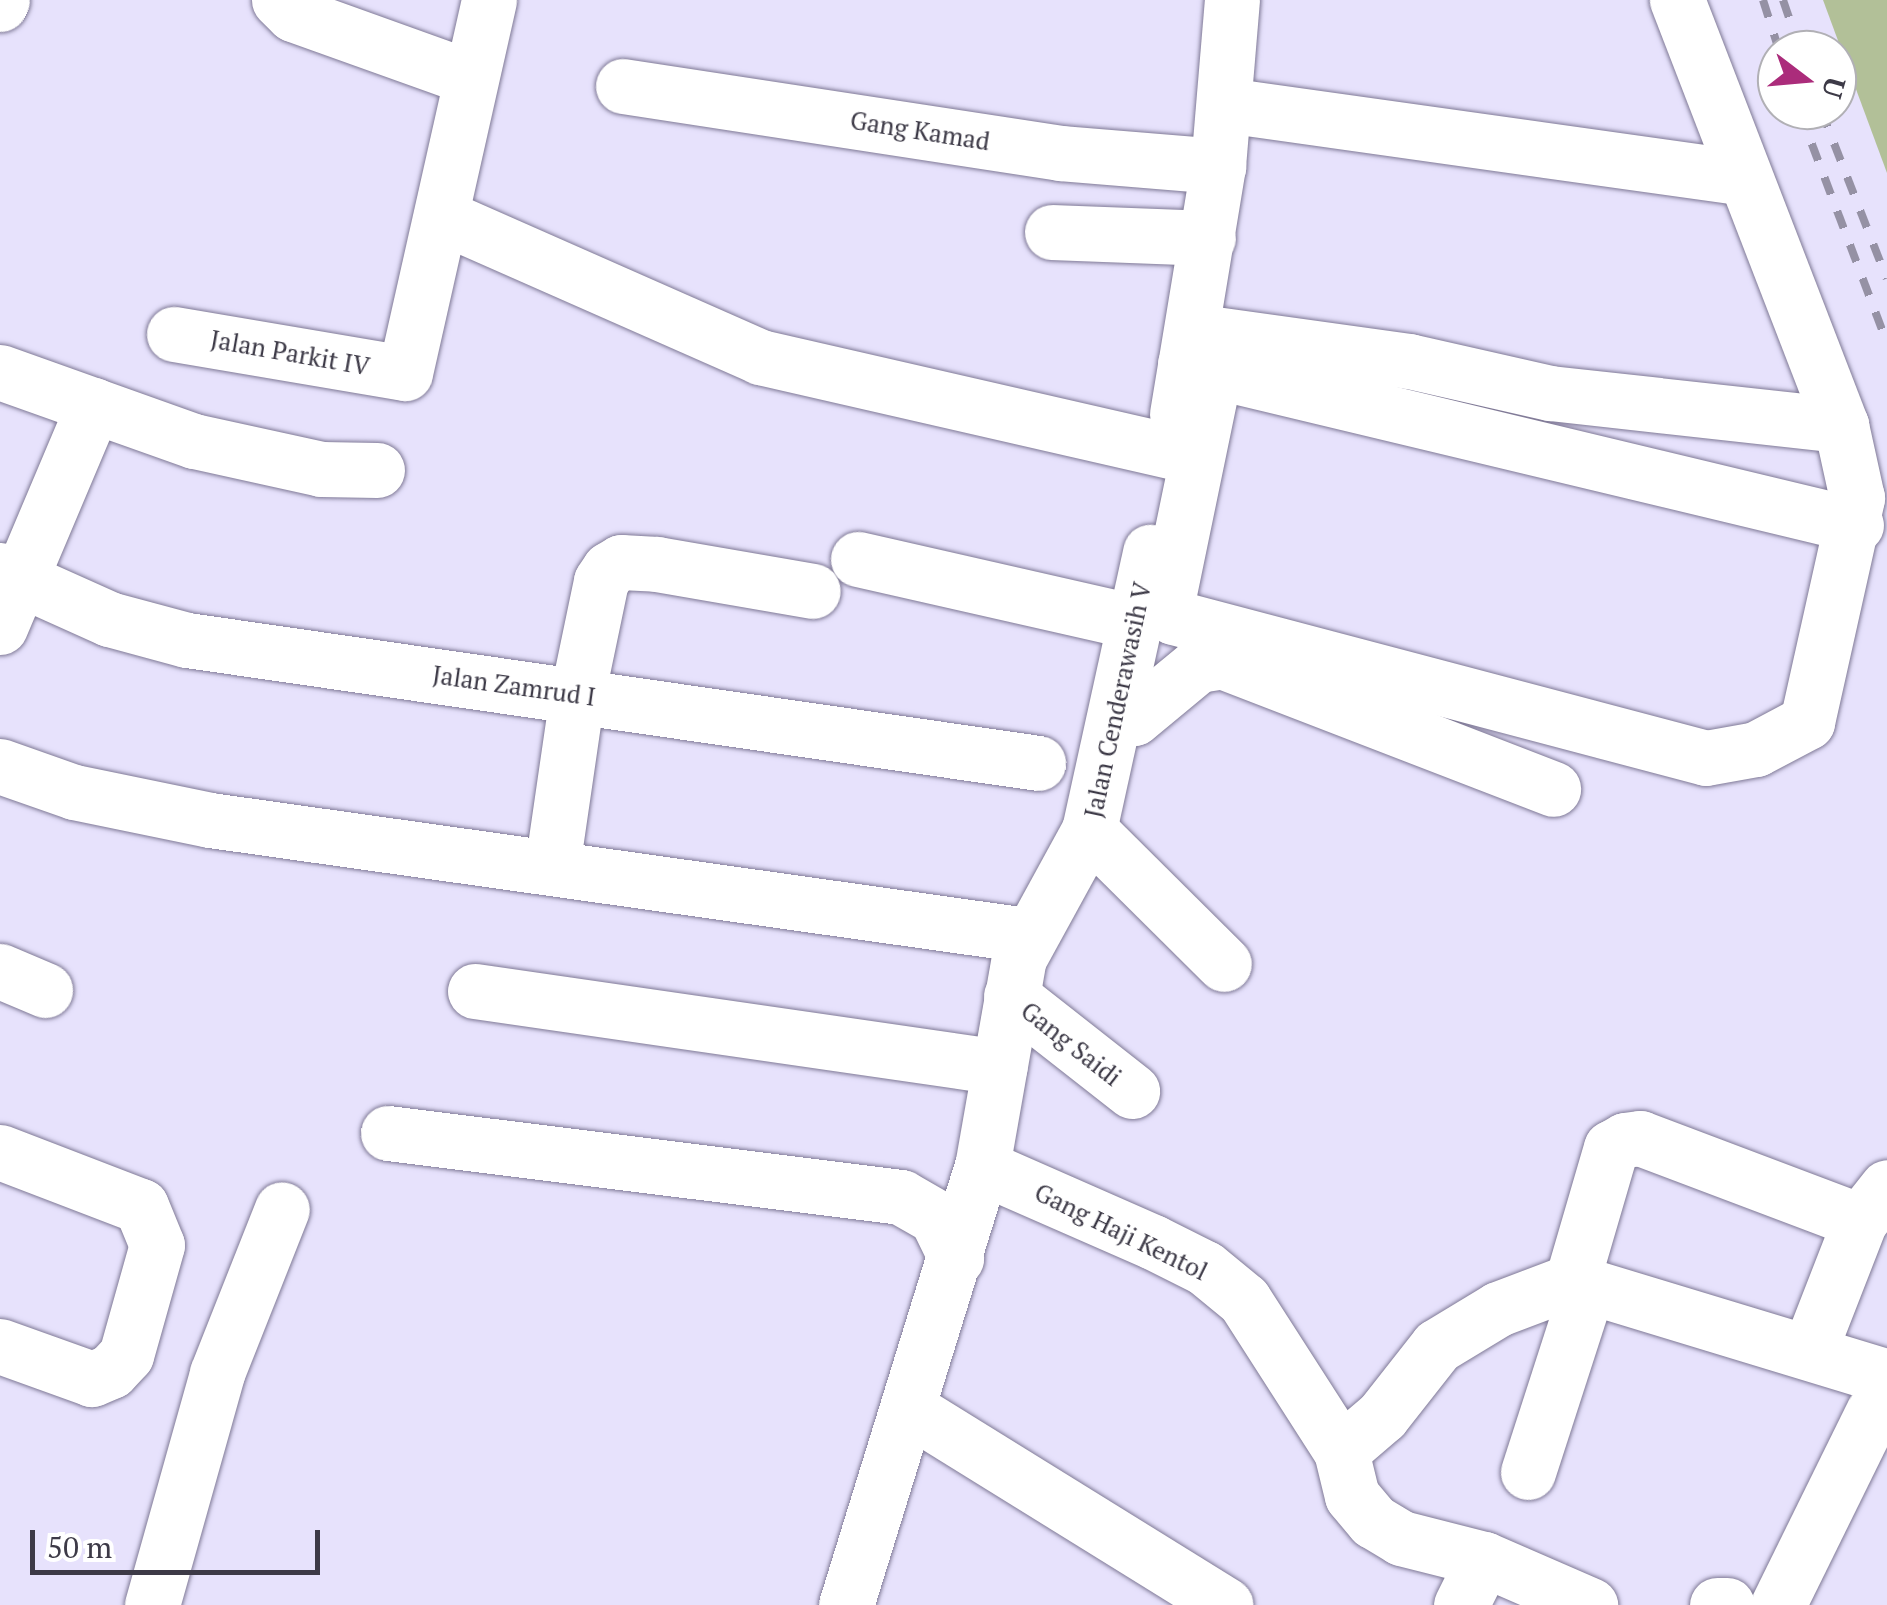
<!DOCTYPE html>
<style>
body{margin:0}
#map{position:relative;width:1887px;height:1605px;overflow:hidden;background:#e7e2fc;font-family:"PT Serif",serif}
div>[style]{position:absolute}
.green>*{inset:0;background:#b2c098}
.roads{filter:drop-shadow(0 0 2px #7f7996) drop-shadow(0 0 2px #7f7996)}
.minor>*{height:55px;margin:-27.5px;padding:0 27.5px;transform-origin:27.5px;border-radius:27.5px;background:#fff}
.rail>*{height:8px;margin-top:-4px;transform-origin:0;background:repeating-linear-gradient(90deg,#9591a4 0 18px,transparent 0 36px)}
span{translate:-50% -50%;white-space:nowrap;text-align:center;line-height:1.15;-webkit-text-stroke:8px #fff;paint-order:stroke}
.street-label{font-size:25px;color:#3d3a47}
.north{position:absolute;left:1757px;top:30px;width:100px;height:100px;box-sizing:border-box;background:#fff;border:2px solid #b1b0b5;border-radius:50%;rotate:106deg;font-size:28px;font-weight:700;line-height:40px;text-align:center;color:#3d3a47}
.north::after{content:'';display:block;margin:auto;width:35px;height:45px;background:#ab2c7b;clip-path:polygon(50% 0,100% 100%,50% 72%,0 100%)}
.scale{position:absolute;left:30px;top:1530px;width:290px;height:45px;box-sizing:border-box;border:5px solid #3d3a47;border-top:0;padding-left:12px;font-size:30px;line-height:35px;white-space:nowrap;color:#3d3a47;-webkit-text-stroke:8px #fff;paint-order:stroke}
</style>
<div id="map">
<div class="green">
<i style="clip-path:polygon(1823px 0,1887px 0,1887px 173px)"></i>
</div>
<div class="roads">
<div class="minor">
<i style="left:279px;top:0;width:20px;rotate:45deg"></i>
<i style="left:293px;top:14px;width:187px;rotate:19.7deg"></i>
<i style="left:0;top:4px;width:4px;rotate:-63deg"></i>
<i style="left:623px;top:86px;width:442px;rotate:8.7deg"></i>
<i style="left:1060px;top:153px;width:159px;rotate:4.7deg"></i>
<i style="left:1247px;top:108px;width:500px;rotate:8deg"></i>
<i style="left:443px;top:217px;width:347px;rotate:23.8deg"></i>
<i style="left:760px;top:357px;width:423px;rotate:12.9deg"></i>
<i style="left:1052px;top:232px;width:156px;rotate:2.2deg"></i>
<i style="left:1193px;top:331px;width:218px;rotate:7.9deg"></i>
<i style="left:1409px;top:361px;width:145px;rotate:12.8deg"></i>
<i style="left:1550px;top:393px;width:293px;rotate:6.3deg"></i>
<i style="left:174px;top:334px;width:234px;rotate:9.6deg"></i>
<i style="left:405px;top:373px;width:382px;rotate:-77.3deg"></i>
<i style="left:1185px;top:364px;width:690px;rotate:13.49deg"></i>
<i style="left:1215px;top:371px;width:236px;rotate:101.7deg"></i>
<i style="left:1167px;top:602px;width:16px;rotate:68deg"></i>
<i style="left:1173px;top:617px;width:551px;rotate:14.82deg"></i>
<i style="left:1706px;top:758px;width:51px;rotate:-10.2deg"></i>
<i style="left:1756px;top:749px;width:58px;rotate:-27.9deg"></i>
<i style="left:1807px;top:722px;width:230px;rotate:-77.4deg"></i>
<i style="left:1857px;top:498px;width:75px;rotate:-102.4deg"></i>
<i style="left:1841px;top:425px;width:456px;rotate:-111.1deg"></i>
<i style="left:0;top:372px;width:206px;rotate:19.6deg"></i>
<i style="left:194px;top:441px;width:130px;rotate:12.4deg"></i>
<i style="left:321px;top:469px;width:56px;rotate:1deg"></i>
<i style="left:1177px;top:414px;width:251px;rotate:-80.6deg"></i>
<i style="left:1218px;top:166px;width:167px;rotate:-85.2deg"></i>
<i style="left:858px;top:559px;width:284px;rotate:12.8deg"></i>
<i style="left:0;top:570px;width:120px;rotate:24.2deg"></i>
<i style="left:109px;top:619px;width:81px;rotate:15.1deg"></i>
<i style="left:187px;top:640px;width:860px;rotate:8.22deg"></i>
<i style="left:0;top:627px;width:241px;rotate:-67.1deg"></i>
<i style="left:1114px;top:719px;width:20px;rotate:-3deg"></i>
<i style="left:1134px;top:718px;width:83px;rotate:-39.6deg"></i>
<i style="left:1198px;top:665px;width:24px;rotate:-9deg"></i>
<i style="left:1222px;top:661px;width:355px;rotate:21.1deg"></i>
<i style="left:0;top:766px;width:78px;rotate:19.4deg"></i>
<i style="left:74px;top:792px;width:139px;rotate:11.6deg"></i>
<i style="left:210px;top:820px;width:824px;rotate:8.02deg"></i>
<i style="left:1089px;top:830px;width:190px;rotate:44.8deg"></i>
<i style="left:552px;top:867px;width:173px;rotate:-81.7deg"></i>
<i style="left:577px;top:696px;width:117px;rotate:-78.2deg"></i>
<i style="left:601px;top:581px;width:14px;rotate:-56deg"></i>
<i style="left:609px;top:569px;width:14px;rotate:-30deg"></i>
<i style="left:621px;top:562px;width:36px;rotate:3deg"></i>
<i style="left:657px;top:564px;width:158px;rotate:9.8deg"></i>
<i style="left:0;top:971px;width:49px;rotate:22.9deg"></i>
<i style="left:475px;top:991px;width:530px;rotate:8.24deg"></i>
<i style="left:1011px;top:996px;width:154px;rotate:38.1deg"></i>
<i style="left:388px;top:1133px;width:517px;rotate:7.11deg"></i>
<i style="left:901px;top:1197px;width:40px;rotate:29.7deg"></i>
<i style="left:936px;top:1217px;width:46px;rotate:64deg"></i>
<i style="left:0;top:1152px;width:151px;rotate:21deg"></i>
<i style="left:141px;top:1206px;width:42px;rotate:67.7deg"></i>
<i style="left:157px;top:1245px;width:114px;rotate:105.7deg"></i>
<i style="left:126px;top:1355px;width:22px;rotate:133deg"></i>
<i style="left:111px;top:1371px;width:21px;rotate:157deg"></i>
<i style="left:92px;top:1379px;width:98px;rotate:-160.3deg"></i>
<i style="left:982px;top:1167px;width:187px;rotate:23.7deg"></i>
<i style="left:1153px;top:1242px;width:58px;rotate:26.6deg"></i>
<i style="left:1205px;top:1268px;width:50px;rotate:39.4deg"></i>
<i style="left:1244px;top:1300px;width:179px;rotate:57.3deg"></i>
<i style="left:1341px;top:1451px;width:46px;rotate:76.3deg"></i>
<i style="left:1352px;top:1496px;width:33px;rotate:50deg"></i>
<i style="left:1373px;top:1521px;width:33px;rotate:31deg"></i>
<i style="left:1401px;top:1538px;width:86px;rotate:14.2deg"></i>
<i style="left:1484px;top:1559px;width:116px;rotate:23.5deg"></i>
<i style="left:1572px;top:1281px;width:329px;rotate:16.9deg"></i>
<i style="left:1810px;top:1349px;width:137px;rotate:-68.7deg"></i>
<i style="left:1860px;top:1221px;width:43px;rotate:-51.5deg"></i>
<i style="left:911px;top:1410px;width:370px;rotate:31.8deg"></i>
<i style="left:1341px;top:1451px;width:54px;rotate:-40.5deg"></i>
<i style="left:1382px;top:1416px;width:89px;rotate:-51.8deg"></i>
<i style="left:1437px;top:1346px;width:71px;rotate:-31.2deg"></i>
<i style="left:1498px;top:1309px;width:79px;rotate:-20.7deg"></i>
<i style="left:1572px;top:1281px;width:139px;rotate:-73.7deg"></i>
<i style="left:1611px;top:1148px;width:16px;rotate:-30deg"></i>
<i style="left:1625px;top:1140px;width:15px;rotate:-8deg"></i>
<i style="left:1640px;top:1138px;width:235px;rotate:20.7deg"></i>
<i style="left:1528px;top:1472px;width:195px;rotate:-72.1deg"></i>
<i style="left:152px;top:1605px;width:241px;rotate:-74.3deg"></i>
<i style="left:217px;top:1373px;width:176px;rotate:-68.4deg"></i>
<i style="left:846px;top:1605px;width:459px;rotate:-72.8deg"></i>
<i style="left:982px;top:1167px;width:212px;rotate:-80deg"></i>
<i style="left:1019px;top:958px;width:146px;rotate:-61.3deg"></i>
<i style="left:1089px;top:830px;width:285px;rotate:-77.6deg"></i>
<i style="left:1461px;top:1605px;width:51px;rotate:-63.4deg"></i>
<i style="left:1717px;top:1605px;width:10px"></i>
<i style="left:1778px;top:1605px;width:215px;rotate:-63.8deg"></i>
</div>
</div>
<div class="rail">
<i style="left:1763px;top:0;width:52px;rotate:72.3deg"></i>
<i style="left:1783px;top:0;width:53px;rotate:71.2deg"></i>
<i style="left:1799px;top:110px;width:249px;rotate:69.3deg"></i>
<i style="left:1821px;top:110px;width:181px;rotate:68.7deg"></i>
</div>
<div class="street-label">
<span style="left:920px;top:131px;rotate:9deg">Gang Kamad</span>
<span style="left:290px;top:353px;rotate:10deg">Jalan Parkit IV</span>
<span style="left:514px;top:686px;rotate:8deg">Jalan Zamrud I</span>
<span style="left:1118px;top:700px;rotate:-78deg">Jalan Cenderawasih V</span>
<span style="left:1071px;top:1044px;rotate:38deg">Gang Saidi</span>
<span style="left:1121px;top:1232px;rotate:26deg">Gang Haji Kentol</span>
</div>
<div class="north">U</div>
<div class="scale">50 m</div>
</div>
